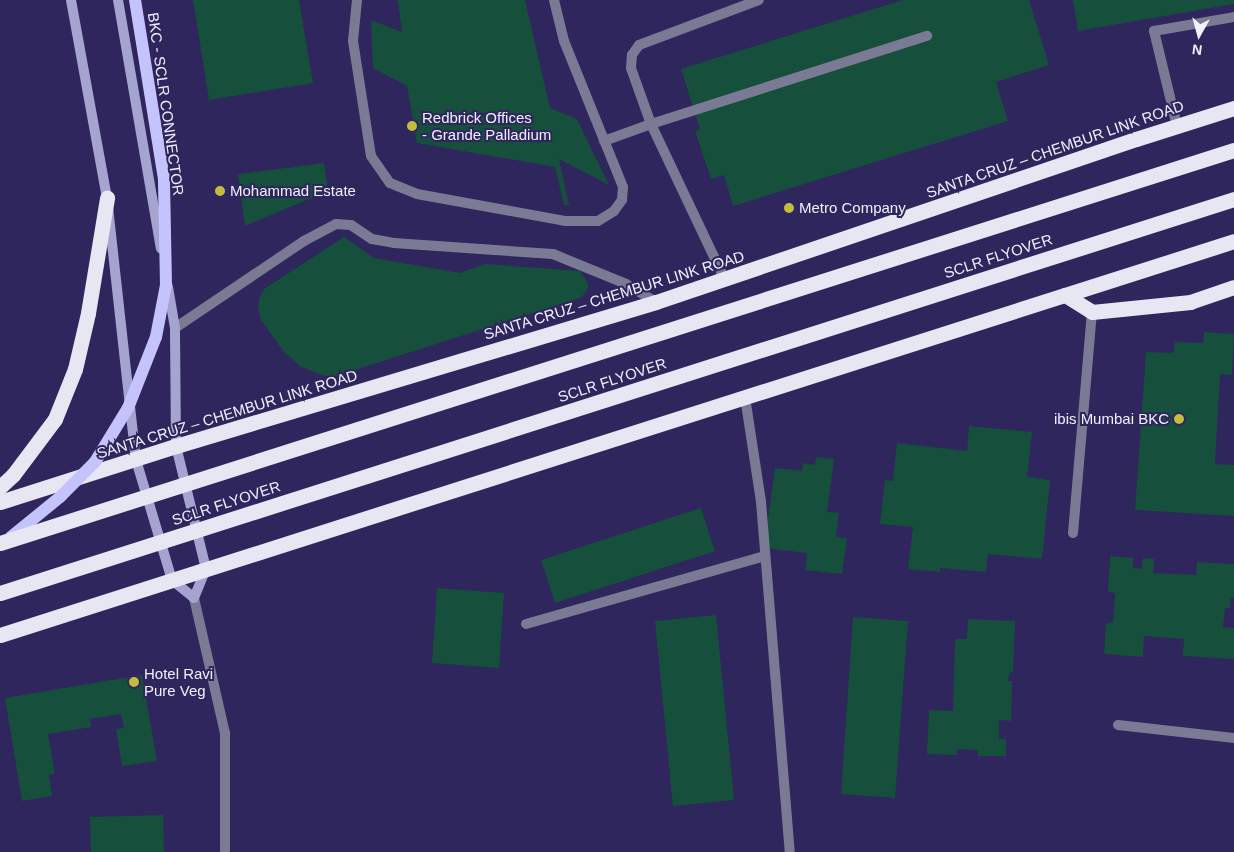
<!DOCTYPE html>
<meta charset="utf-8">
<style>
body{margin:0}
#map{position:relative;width:1234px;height:852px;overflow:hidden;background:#2e265c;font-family:Helvetica,sans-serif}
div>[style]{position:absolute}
.building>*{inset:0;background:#164f3c}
.lane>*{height:10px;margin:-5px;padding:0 5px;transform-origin:5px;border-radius:5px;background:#7b7a95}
.street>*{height:10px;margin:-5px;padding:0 5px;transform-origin:5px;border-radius:5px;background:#7b7a95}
.secondary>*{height:10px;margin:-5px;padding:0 5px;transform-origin:5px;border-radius:5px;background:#a5a3cf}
.highway>*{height:15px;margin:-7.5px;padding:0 7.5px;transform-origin:7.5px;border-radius:7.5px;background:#e7e7f4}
.primary-bridge>*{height:12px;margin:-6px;padding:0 6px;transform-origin:6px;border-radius:6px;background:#c5c3fc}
.highway-bridge>*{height:15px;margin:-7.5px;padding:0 7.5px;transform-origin:7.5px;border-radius:7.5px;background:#e7e7f4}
.dots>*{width:14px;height:14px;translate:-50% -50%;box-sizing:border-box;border:2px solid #2e265c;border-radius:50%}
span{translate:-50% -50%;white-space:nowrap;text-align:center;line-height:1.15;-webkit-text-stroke:4px #2e265c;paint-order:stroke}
.street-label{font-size:15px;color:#f0f0fe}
.poi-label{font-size:15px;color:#f0f0fe}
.left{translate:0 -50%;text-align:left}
.right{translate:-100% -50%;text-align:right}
.north{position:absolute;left:1174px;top:10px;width:50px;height:50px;-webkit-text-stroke:4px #2e265c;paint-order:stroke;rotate:187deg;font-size:14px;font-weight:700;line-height:20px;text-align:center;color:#f0f0fe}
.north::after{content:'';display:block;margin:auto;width:18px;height:22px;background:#f0f0fe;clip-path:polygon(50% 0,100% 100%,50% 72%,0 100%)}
</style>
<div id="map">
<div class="building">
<i style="clip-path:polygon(193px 0,299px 0,313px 83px,209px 100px)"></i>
<i style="clip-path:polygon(398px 0,525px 0,550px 108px,577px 119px,609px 185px,559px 159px,569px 205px,564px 205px,555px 167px,417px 143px,407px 86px,373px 68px,371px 20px,402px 32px)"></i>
<i style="clip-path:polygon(903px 0,1029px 0,1049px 65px,996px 82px,1008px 121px,733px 206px,724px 175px,711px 179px,695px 131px,700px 129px,681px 69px)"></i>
<i style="clip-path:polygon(1073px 0,1234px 0,1234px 4px,1078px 31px)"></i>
<i style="clip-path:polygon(324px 163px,328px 191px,245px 226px,238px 174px)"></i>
<i style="clip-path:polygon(344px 237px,374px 258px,460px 273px,485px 264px,580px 271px,588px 283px,588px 288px,582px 297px,333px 377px,322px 375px,301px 367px,284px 352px,261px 320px,258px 308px,259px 299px,264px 289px)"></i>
<i style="clip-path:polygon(1204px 332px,1234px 334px,1232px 375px,1220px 374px,1215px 464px,1234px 465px,1234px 516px,1135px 510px,1146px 352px,1174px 353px,1175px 342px,1203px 343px)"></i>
<i style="clip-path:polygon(969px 426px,1032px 432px,1027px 477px,1050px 480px,1042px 559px,988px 554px,986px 572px,940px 568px,940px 572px,908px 569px,913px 527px,880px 524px,885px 480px,893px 481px,897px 443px,967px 451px)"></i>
<i style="clip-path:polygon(816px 457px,834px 459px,827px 512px,839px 513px,836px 537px,847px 538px,842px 574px,805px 570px,807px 553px,764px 548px,775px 468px,802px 471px,803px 463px,815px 465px)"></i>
<i style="clip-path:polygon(701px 508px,715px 551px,555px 603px,541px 560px)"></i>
<i style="clip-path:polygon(1110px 556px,1133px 558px,1133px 568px,1142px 569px,1143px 558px,1154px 559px,1153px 573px,1196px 575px,1197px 562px,1234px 564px,1234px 598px,1231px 598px,1230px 608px,1225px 608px,1223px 627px,1234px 628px,1234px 659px,1183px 656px,1184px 639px,1144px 636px,1143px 657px,1104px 654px,1106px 623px,1113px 623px,1115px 593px,1108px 592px)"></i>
<i style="clip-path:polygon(437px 588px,504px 593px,499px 668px,432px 663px)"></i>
<i style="clip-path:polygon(716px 615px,734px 800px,673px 806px,655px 621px)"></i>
<i style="clip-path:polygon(853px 617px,908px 621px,895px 798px,841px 794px)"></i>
<i style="clip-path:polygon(968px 619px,1015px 621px,1013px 672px,1009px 673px,1008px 681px,1012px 681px,1011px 721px,999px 720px,999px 739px,1006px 739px,1006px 756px,978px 756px,978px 750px,957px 749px,957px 755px,927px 754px,929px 710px,953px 711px,955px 639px,967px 639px)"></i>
<i style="clip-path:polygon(142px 675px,157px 761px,122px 766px,116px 729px,124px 728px,121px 714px,90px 719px,91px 727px,48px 734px,55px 774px,49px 775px,52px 796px,22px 801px,5px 698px)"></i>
<i style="clip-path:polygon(163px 815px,164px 852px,91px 852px,90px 817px)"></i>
</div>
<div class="lane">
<i style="left:357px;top:0;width:41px;rotate:95.6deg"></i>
<i style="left:353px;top:41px;width:116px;rotate:81.1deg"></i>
<i style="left:371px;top:156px;width:33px;rotate:55deg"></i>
<i style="left:390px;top:183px;width:29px;rotate:22deg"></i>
<i style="left:417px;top:194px;width:150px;rotate:10.3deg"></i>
<i style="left:565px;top:221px;width:33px"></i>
<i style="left:598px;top:221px;width:19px;rotate:-32deg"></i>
<i style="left:614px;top:211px;width:14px;rotate:-54deg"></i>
<i style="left:622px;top:200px;width:13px;rotate:-86deg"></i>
<i style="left:623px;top:187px;width:157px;rotate:-112deg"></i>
<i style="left:564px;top:41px;width:42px;rotate:-103.7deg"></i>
<i style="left:1177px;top:126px;width:98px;rotate:-103.6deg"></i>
<i style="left:1154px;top:31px;width:81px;rotate:-9.9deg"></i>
<i style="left:604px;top:141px;width:50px;rotate:-19.9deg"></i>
<i style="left:651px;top:124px;width:59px;rotate:-109.7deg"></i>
<i style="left:631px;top:68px;width:13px;rotate:-86deg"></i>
<i style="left:632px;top:55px;width:12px;rotate:-55deg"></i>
<i style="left:639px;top:45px;width:128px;rotate:-20.6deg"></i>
<i style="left:725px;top:280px;width:173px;rotate:-115.4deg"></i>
<i style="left:651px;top:124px;width:290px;rotate:-17.7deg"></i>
<i style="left:175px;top:328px;width:156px;rotate:-34deg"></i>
<i style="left:304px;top:241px;width:36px;rotate:-28deg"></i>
<i style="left:336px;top:224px;width:15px;rotate:4deg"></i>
<i style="left:351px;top:225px;width:25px;rotate:34deg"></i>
<i style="left:372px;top:239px;width:22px;rotate:10deg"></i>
<i style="left:394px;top:243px;width:159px;rotate:4deg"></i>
<i style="left:553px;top:254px;width:79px;rotate:22.3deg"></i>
<i style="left:626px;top:284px;width:35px;rotate:31deg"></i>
<i style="left:745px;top:397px;width:106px;rotate:81.3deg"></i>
<i style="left:761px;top:502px;width:351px;rotate:85.3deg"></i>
<i style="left:1073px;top:533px;width:222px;rotate:-85.1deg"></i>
<i style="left:526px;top:624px;width:248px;rotate:-15.9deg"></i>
</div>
<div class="street">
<i style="left:194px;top:598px;width:139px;rotate:77.1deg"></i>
<i style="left:225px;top:733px;width:119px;rotate:90deg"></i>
<i style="left:1118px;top:725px;width:117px;rotate:6.4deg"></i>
</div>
<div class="secondary">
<i style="left:71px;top:0;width:201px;rotate:79.7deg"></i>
<i style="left:107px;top:198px;width:264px;rotate:83.7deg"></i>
<i style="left:136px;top:460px;width:125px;rotate:73.3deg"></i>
<i style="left:172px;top:580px;width:28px;rotate:39deg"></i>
<i style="left:194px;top:598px;width:31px;rotate:-68deg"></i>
<i style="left:206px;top:569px;width:127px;rotate:-103.7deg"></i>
<i style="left:176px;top:446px;width:118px;rotate:-90.5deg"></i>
<i style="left:175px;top:328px;width:42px;rotate:-99.7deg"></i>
<i style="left:118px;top:0;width:252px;rotate:80.2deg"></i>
</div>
<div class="highway">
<i style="left:1065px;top:295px;width:177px;rotate:-17.7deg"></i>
<i style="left:0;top:487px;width:18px;rotate:-43deg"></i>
<i style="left:13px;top:475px;width:70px;rotate:-53.1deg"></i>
<i style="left:55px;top:419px;width:54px;rotate:-68.2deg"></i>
<i style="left:75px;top:369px;width:57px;rotate:-76.9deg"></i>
<i style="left:88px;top:313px;width:117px;rotate:-80.6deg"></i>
<i style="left:0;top:502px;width:185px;rotate:-17.7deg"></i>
<i style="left:176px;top:446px;width:501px;rotate:-16.7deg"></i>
<i style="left:656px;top:302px;width:507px;rotate:-18.76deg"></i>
<i style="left:1136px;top:139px;width:103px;rotate:-17.6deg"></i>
<i style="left:0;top:635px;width:1118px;rotate:-17.71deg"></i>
<i style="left:1065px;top:295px;width:32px;rotate:32deg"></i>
<i style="left:1092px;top:312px;width:99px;rotate:-5.8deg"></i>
<i style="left:1190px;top:302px;width:46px;rotate:-18.8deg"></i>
</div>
<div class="primary-bridge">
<i style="left:11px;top:537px;width:63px;rotate:-39.2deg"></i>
<i style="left:60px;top:497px;width:49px;rotate:-45deg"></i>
<i style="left:95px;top:462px;width:63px;rotate:-58.6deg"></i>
<i style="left:128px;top:408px;width:76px;rotate:-68.5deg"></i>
<i style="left:156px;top:337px;width:53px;rotate:-79.1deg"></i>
<i style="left:166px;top:285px;width:106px;rotate:-91.1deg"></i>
<i style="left:164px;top:179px;width:181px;rotate:-99.2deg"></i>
</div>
<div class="highway-bridge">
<i style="left:0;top:543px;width:1295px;rotate:-17.67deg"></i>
<i style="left:0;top:593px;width:1295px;rotate:-17.71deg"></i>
</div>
<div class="dots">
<i style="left:412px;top:126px;background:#c3bd3e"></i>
<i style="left:220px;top:191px;background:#c3bd3e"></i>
<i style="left:789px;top:208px;background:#c3bd3e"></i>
<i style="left:1179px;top:419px;background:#c3bd3e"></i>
<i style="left:134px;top:682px;background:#c3bd3e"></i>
</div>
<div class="street-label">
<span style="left:166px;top:104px;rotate:82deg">BKC - SCLR CONNECTOR</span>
<span style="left:1055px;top:149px;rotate:-19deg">SANTA CRUZ – CHEMBUR LINK ROAD</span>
<span style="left:998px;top:256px;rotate:-18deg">SCLR FLYOVER</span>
<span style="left:614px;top:295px;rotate:-17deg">SANTA CRUZ – CHEMBUR LINK ROAD</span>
<span style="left:612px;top:380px;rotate:-18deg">SCLR FLYOVER</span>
<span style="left:227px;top:414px;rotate:-17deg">SANTA CRUZ – CHEMBUR LINK ROAD</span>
<span style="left:226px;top:503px;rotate:-18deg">SCLR FLYOVER</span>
</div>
<div class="poi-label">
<span class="left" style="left:422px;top:126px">Redbrick Offices<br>- Grande Palladium</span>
<span class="left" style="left:230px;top:191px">Mohammad Estate</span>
<span class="left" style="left:799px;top:208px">Metro Company</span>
<span class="right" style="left:1169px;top:419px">ibis Mumbai BKC</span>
<span class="left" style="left:144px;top:682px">Hotel Ravi<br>Pure Veg</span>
</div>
<div class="north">N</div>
</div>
